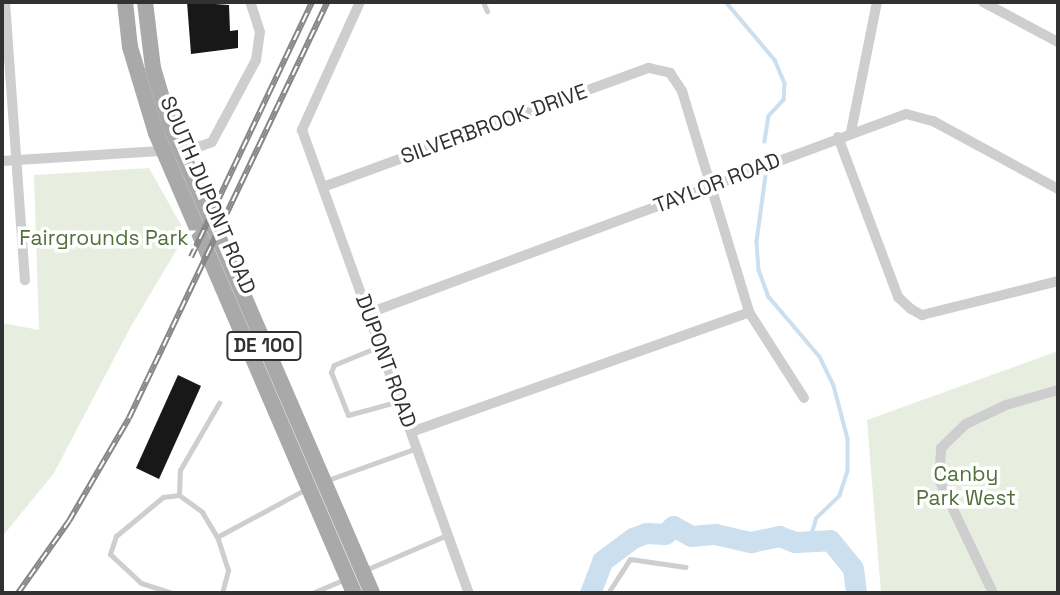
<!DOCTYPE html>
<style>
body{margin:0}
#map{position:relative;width:1060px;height:595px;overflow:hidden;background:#fff;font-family:"Space Grotesk",sans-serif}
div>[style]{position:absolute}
.green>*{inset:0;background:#e7eedf}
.stream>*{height:3.5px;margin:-1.75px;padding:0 1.75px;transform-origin:1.75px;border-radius:1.75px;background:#cbdfee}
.river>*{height:21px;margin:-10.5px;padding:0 10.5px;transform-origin:10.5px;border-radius:10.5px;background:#cbdfee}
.building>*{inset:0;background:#181818}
.lane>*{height:5px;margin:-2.5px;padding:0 2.5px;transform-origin:2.5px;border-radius:2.5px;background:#cecece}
.street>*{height:10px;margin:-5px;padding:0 5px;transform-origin:5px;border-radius:5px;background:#cecece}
.primary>*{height:16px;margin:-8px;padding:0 8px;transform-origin:8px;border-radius:8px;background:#a9a9a9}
.rail>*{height:6px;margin-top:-3px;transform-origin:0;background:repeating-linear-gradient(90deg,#fff 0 10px,#868686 0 20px);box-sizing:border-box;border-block:2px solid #868686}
span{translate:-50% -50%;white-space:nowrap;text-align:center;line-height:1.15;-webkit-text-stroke:7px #fff;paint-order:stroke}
.shield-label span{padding:2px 5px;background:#fff;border:2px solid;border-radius:5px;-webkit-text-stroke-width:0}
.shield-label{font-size:19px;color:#313131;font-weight:700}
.street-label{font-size:21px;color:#313131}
.park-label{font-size:21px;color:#52703c}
.frame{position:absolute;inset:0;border:4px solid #313131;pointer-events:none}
</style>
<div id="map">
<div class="green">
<i style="clip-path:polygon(149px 168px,186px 234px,130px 328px,54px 473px,2px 537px,2px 323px,39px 330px,34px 175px)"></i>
<i style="clip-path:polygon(1058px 351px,1058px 593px,881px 593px,867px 420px)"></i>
</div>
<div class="stream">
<i style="left:726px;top:2px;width:76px;rotate:49.8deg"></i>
<i style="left:775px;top:60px;width:25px;rotate:67deg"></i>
<i style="left:785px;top:83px;width:17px;rotate:93deg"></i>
<i style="left:784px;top:100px;width:22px;rotate:133deg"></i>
<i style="left:769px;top:116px;width:26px;rotate:99deg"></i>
<i style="left:766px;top:176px;width:67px;rotate:97.8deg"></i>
<i style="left:757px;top:242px;width:28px;rotate:86deg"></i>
<i style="left:759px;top:270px;width:29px;rotate:70deg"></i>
<i style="left:769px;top:297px;width:79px;rotate:49.6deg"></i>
<i style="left:820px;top:357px;width:32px;rotate:64deg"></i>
<i style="left:834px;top:386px;width:55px;rotate:75.2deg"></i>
<i style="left:848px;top:439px;width:32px;rotate:90deg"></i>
<i style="left:848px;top:471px;width:26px;rotate:108deg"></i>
<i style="left:840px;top:496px;width:32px;rotate:136deg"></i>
<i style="left:817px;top:518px;width:21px;rotate:107deg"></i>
</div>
<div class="river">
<i style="left:590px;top:593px;width:34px;rotate:-69deg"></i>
<i style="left:602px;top:561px;width:39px;rotate:-37deg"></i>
<i style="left:633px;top:538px;width:14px;rotate:-21deg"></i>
<i style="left:646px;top:533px;width:19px;rotate:3deg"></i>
<i style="left:665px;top:534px;width:11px;rotate:-45deg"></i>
<i style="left:673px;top:526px;width:21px;rotate:29deg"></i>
<i style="left:691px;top:536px;width:24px;rotate:-5deg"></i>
<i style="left:715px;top:534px;width:37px;rotate:13deg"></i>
<i style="left:751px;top:542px;width:29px;rotate:-12deg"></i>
<i style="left:779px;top:536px;width:17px;rotate:21deg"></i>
<i style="left:795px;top:542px;width:35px;rotate:-3deg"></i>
<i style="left:830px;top:540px;width:36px;rotate:51deg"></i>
<i style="left:853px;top:568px;width:25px;rotate:83deg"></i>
</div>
<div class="building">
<i style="clip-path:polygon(187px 2px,229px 5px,230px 31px,238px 30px,238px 48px,191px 54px)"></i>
<i style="clip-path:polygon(178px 375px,201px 386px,159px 479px,136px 468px)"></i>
</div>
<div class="lane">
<i style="left:483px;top:2px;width:10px;rotate:66deg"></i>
<i style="left:380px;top:346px;width:50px;rotate:157.6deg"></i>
<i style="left:334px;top:365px;width:8px;rotate:113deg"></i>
<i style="left:331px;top:372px;width:46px;rotate:68.4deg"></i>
<i style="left:348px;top:415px;width:54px;rotate:-15.1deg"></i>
<i style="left:325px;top:481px;width:98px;rotate:-19.7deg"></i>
<i style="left:179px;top:495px;width:25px;rotate:-88deg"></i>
<i style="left:180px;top:470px;width:78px;rotate:-59.8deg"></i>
<i style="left:363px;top:571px;width:91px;rotate:-23.2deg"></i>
<i style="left:172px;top:593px;width:33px;rotate:-162deg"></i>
<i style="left:141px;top:583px;width:42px;rotate:-136.9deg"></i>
<i style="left:110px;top:554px;width:19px;rotate:-72deg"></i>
<i style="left:116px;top:536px;width:61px;rotate:-39.7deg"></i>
<i style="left:163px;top:497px;width:16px;rotate:-7deg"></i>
<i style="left:179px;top:495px;width:29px;rotate:36deg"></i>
<i style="left:202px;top:512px;width:29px;rotate:59deg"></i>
<i style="left:222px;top:593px;width:24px;rotate:-75deg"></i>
<i style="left:228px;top:570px;width:35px;rotate:-108deg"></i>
<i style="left:217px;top:537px;width:101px;rotate:-28.3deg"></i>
<i style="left:312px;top:593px;width:36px;rotate:-23deg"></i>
<i style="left:608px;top:593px;width:40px;rotate:-57.1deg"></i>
<i style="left:630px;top:559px;width:56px;rotate:8.3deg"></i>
</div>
<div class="street">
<i style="left:5px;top:2px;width:279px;rotate:85.9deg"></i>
<i style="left:360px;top:2px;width:141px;rotate:114.4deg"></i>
<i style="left:302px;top:130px;width:492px;rotate:70.2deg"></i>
<i style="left:983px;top:2px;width:85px;rotate:28.1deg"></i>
<i style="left:851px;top:132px;width:133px;rotate:-78.7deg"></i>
<i style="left:838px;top:137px;width:171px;rotate:69.4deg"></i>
<i style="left:898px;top:297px;width:18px;rotate:43deg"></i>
<i style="left:911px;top:309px;width:13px;rotate:29deg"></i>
<i style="left:922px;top:315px;width:140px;rotate:-14deg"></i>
<i style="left:2px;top:161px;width:190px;rotate:-3.6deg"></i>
<i style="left:192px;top:149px;width:21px;rotate:-19deg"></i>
<i style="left:212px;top:142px;width:93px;rotate:-61.8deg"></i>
<i style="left:256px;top:60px;width:28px;rotate:-82deg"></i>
<i style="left:260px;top:32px;width:32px;rotate:-108deg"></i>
<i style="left:323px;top:187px;width:347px;rotate:-20.1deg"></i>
<i style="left:649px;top:68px;width:22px;rotate:13deg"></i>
<i style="left:670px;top:73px;width:22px;rotate:56deg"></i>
<i style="left:682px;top:91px;width:231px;rotate:73.1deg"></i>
<i style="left:749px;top:312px;width:102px;rotate:57.4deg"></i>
<i style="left:369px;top:313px;width:573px;rotate:-20.33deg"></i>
<i style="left:906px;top:114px;width:28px;rotate:15deg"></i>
<i style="left:933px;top:121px;width:142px;rotate:28.5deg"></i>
<i style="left:411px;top:432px;width:359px;rotate:-19.5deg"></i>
<i style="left:993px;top:593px;width:125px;rotate:-115.5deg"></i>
<i style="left:939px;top:480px;width:32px;rotate:-86deg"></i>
<i style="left:941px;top:448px;width:35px;rotate:-44deg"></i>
<i style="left:966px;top:424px;width:44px;rotate:-25.4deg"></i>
<i style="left:1006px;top:405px;width:54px;rotate:-16.1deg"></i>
</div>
<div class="primary">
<i style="left:125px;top:2px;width:45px;rotate:83.7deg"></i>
<i style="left:130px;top:47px;width:90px;rotate:73.2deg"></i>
<i style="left:156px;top:133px;width:501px;rotate:66.71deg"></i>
<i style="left:145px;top:2px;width:66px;rotate:83.1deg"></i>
<i style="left:153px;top:68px;width:59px;rotate:73.4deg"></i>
<i style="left:170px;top:125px;width:510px;rotate:66.65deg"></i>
</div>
<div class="rail">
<i style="left:191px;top:257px;width:282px;rotate:-64.6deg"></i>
<i style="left:18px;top:593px;width:88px;rotate:-54.7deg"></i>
<i style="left:69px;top:521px;width:119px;rotate:-59.8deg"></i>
<i style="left:129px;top:418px;width:461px;rotate:-64.5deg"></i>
</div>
<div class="shield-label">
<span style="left:264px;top:346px">DE 100</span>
</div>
<div class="street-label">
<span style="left:494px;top:124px;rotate:-20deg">SILVERBROOK DRIVE</span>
<span style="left:717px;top:183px;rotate:-21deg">TAYLOR ROAD</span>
<span style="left:208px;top:195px;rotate:67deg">SOUTH DUPONT ROAD</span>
<span style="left:386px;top:361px;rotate:70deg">DUPONT ROAD</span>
</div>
<div class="park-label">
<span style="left:104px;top:238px">Fairgrounds Park</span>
<span style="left:966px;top:486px">Canby<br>Park West</span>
</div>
<div class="frame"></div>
</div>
